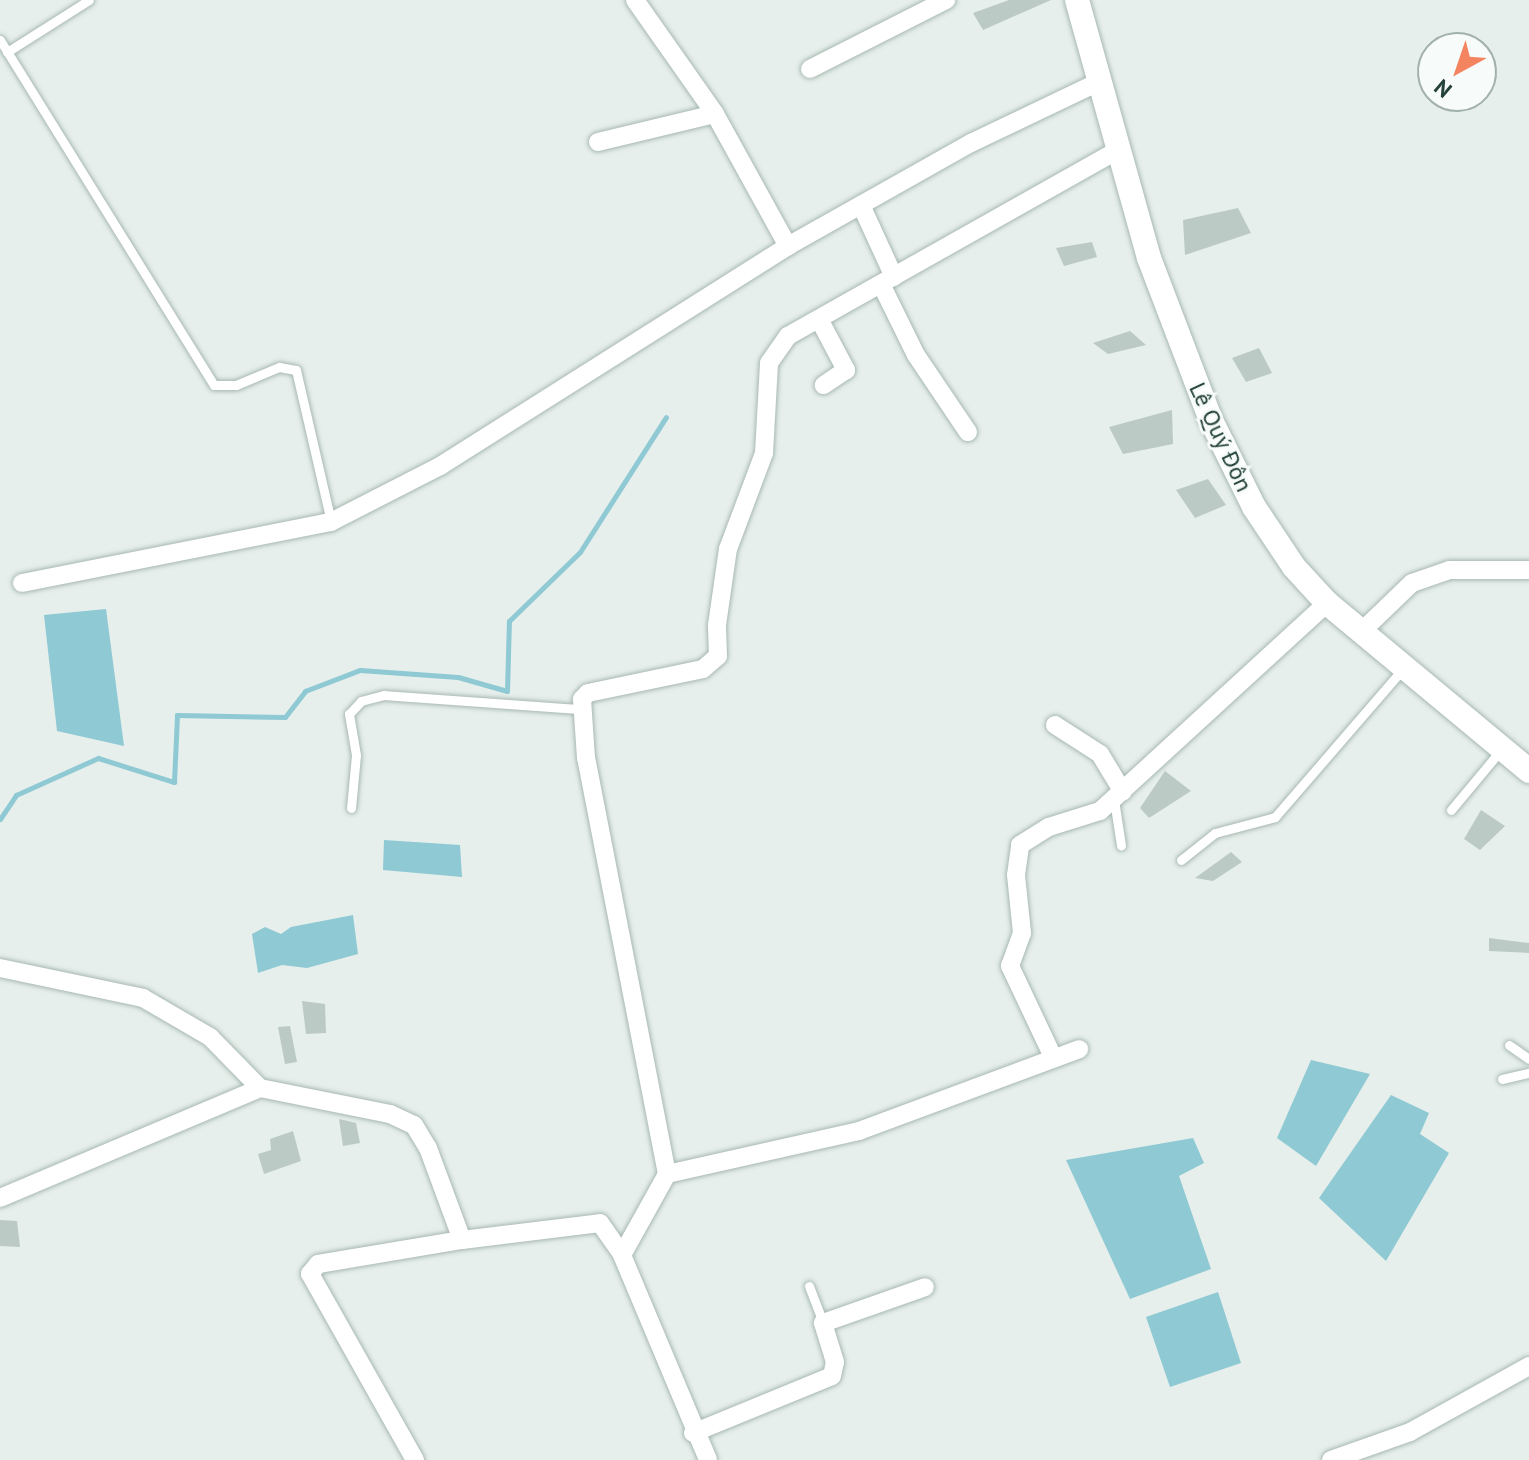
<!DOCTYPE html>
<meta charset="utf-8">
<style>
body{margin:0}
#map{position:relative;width:1529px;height:1460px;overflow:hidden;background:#e6efeb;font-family:"PT Sans",sans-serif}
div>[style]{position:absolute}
.water>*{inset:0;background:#8ec9d4}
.stream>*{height:5px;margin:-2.5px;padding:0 2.5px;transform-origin:2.5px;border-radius:2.5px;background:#8ec9d4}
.building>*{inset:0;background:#bbcac4}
.roads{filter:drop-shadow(0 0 2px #a8b8b2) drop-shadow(0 0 2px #a8b8b2)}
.lane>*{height:9px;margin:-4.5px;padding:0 4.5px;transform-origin:4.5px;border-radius:4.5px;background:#fff}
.street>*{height:18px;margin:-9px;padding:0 9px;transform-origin:9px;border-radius:9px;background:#fff}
.secondary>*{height:24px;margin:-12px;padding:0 12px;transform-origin:12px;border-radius:12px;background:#fff}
span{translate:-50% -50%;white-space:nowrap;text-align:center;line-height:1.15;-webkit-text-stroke:6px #f7fbf9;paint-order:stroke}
.street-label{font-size:24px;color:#24423a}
.north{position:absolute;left:1417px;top:32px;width:80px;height:80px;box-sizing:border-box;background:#f7fbf9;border:2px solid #a3b1ad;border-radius:50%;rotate:220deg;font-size:22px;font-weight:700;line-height:32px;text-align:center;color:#24423a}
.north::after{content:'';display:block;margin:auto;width:28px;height:36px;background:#f4845f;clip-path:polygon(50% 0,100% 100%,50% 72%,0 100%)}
</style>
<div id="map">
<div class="water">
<i style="clip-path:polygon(106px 609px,124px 746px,57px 731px,44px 615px)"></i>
<i style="clip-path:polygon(384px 840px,460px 845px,462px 877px,383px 870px)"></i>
<i style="clip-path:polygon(353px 915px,358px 954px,307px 968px,282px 965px,258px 973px,252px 934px,265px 927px,281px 934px,291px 927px)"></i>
<i style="clip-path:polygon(1311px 1060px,1370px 1074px,1316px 1166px,1277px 1138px)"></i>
<i style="clip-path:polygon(1391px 1095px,1429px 1113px,1420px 1134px,1449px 1153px,1386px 1261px,1319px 1198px)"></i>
<i style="clip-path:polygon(1193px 1138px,1204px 1163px,1179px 1176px,1211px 1269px,1130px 1299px,1066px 1160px)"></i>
<i style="clip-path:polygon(1218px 1292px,1241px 1363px,1170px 1387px,1146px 1317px)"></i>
</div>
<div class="stream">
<i style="left:0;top:819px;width:29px;rotate:-56deg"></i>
<i style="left:16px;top:795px;width:90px;rotate:-24.3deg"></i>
<i style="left:98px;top:758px;width:80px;rotate:17.5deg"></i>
<i style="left:174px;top:782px;width:67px;rotate:-87.4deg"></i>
<i style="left:177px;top:715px;width:108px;rotate:1.1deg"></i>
<i style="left:285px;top:717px;width:33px;rotate:-52deg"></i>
<i style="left:305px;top:691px;width:59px;rotate:-20.9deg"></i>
<i style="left:360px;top:670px;width:98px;rotate:4.1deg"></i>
<i style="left:458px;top:677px;width:51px;rotate:15.9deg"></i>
<i style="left:507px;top:691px;width:70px;rotate:-88.4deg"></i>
<i style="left:509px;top:621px;width:99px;rotate:-44.2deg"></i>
<i style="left:580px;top:552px;width:160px;rotate:-57.5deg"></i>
</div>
<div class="building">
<i style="clip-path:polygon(1009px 0,1051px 0,983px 30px,973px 13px)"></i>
<i style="clip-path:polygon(1238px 208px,1251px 233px,1185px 255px,1183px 220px)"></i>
<i style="clip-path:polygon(1092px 242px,1097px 257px,1064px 266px,1056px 248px)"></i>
<i style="clip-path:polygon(1130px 331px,1146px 345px,1108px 354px,1093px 343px)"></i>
<i style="clip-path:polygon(1259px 348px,1272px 373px,1246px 382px,1232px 358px)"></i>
<i style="clip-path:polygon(1172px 410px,1173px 444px,1123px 454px,1109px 427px)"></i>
<i style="clip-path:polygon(1208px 479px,1226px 505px,1195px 518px,1176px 490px)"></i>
<i style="clip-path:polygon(1165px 771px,1191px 791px,1149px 818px,1140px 808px)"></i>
<i style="clip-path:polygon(1481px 810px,1505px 826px,1480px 850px,1464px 839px)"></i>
<i style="clip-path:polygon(1231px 852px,1242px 862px,1213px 881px,1195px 878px)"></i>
<i style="clip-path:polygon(1489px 938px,1529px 943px,1529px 953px,1489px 951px)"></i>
<i style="clip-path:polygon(302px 1001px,325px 1004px,326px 1033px,306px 1034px)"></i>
<i style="clip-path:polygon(290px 1026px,297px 1062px,285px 1064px,278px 1027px)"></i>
<i style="clip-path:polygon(339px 1119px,356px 1123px,360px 1143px,343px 1146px)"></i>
<i style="clip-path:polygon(293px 1131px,301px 1161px,264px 1174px,258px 1154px,271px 1150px,270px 1139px)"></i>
<i style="clip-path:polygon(0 1220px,17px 1221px,20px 1247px,0 1246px)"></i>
</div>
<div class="roads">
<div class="lane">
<i style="left:0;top:40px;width:406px;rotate:58.2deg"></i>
<i style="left:214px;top:385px;width:22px"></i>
<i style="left:236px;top:385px;width:47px;rotate:-22.7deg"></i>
<i style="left:279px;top:367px;width:17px;rotate:10deg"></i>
<i style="left:296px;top:370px;width:156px;rotate:77deg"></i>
<i style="left:7px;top:52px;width:97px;rotate:-32.4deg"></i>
<i style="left:1114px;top:800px;width:46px;rotate:81.2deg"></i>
<i style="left:351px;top:808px;width:53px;rotate:-84.6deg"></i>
<i style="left:356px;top:755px;width:42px;rotate:-99.7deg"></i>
<i style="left:349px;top:714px;width:18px;rotate:-47deg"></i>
<i style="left:361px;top:701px;width:24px;rotate:-15deg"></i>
<i style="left:384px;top:695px;width:197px;rotate:4.1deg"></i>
<i style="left:1451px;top:810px;width:77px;rotate:-50.3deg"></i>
<i style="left:1181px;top:860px;width:43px;rotate:-38.5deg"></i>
<i style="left:1215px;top:833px;width:62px;rotate:-14.9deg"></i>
<i style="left:1275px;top:817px;width:194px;rotate:-49.2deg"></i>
<i style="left:1509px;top:1045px;width:24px;rotate:35deg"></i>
<i style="left:1502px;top:1079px;width:28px;rotate:-13deg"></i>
<i style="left:809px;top:1286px;width:40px;rotate:69deg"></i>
</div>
<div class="street">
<i style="left:635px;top:0;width:139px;rotate:54.9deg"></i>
<i style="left:810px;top:69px;width:153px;rotate:-26.9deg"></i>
<i style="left:598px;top:142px;width:120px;rotate:-13.5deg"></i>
<i style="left:715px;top:114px;width:151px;rotate:61.1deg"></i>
<i style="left:861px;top:205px;width:79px;rotate:65.4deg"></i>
<i style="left:881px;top:284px;width:79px;rotate:63.8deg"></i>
<i style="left:916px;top:355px;width:93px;rotate:56deg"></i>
<i style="left:819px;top:319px;width:58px;rotate:62.1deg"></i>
<i style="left:846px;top:370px;width:27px;rotate:146deg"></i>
<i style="left:22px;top:583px;width:315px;rotate:-11.2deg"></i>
<i style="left:331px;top:522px;width:123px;rotate:-27.2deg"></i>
<i style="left:440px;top:466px;width:412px;rotate:-32.3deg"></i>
<i style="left:788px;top:246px;width:210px;rotate:-29.4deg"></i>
<i style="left:971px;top:143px;width:142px;rotate:-25.5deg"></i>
<i style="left:1360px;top:633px;width:72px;rotate:-43.9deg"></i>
<i style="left:1412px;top:583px;width:39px;rotate:-19deg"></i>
<i style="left:1449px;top:570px;width:80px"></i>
<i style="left:1055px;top:725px;width:54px;rotate:32.8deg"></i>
<i style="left:1100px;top:754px;width:44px;rotate:58.8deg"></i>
<i style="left:0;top:968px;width:146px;rotate:11.8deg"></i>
<i style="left:143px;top:998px;width:78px;rotate:30.2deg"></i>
<i style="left:210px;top:1037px;width:71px;rotate:45.6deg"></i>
<i style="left:260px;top:1088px;width:133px;rotate:11.3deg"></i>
<i style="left:390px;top:1114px;width:26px;rotate:25deg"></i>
<i style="left:414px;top:1125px;width:27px;rotate:59deg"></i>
<i style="left:428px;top:1148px;width:98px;rotate:69.7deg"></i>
<i style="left:462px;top:1240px;width:139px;rotate:-7deg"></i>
<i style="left:600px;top:1223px;width:39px;rotate:55deg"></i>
<i style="left:622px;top:1255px;width:222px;rotate:67.2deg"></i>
<i style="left:1053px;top:1057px;width:101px;rotate:-115.3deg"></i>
<i style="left:1010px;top:966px;width:35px;rotate:-70deg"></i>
<i style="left:1022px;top:933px;width:58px;rotate:-95.9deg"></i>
<i style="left:1016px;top:875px;width:30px;rotate:-82deg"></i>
<i style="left:1020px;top:845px;width:34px;rotate:-32deg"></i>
<i style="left:1049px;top:827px;width:53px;rotate:-17.4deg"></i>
<i style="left:1100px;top:811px;width:308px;rotate:-42.5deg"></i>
<i style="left:667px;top:1174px;width:197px;rotate:-12.6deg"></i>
<i style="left:859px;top:1131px;width:235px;rotate:-20.4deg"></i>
<i style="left:0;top:1198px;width:282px;rotate:-22.9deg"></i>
<i style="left:622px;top:1255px;width:93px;rotate:-60.9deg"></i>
<i style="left:667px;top:1174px;width:424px;rotate:-101deg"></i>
<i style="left:586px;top:758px;width:59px;rotate:-93.9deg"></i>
<i style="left:582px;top:699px;width:8px;rotate:-45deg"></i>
<i style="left:588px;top:693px;width:117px;rotate:-11.8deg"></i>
<i style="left:703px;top:669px;width:20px;rotate:-41deg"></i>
<i style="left:718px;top:656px;width:31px;rotate:-92deg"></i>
<i style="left:717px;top:625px;width:77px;rotate:-81.8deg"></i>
<i style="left:728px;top:549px;width:103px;rotate:-69.4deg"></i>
<i style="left:764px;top:453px;width:90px;rotate:-86.8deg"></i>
<i style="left:769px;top:363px;width:33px;rotate:-55deg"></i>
<i style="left:788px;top:336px;width:379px;rotate:-29.4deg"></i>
<i style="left:693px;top:1433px;width:150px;rotate:-22.3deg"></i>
<i style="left:832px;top:1376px;width:14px;rotate:-78deg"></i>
<i style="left:835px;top:1362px;width:41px;rotate:-107.1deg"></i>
<i style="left:823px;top:1323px;width:108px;rotate:-19.4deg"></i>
<i style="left:415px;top:1460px;width:214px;rotate:-119.4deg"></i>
<i style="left:310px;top:1274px;width:13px;rotate:-51deg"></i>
<i style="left:318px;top:1264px;width:146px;rotate:-9.5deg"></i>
<i style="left:1331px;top:1460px;width:84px;rotate:-19.5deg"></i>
<i style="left:1410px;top:1432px;width:136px;rotate:-29deg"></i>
</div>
<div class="secondary">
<i style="left:1077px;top:0;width:268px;rotate:74.4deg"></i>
<i style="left:1149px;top:258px;width:171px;rotate:69.1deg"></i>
<i style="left:1210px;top:418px;width:99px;rotate:63.7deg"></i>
<i style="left:1254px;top:507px;width:72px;rotate:56.3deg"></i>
<i style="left:1294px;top:567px;width:49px;rotate:47.5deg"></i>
<i style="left:1327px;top:603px;width:263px;rotate:39.7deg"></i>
</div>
</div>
<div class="street-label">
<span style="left:1221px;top:437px;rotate:65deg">Lê Quý Đôn</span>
</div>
<div class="north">N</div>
</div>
